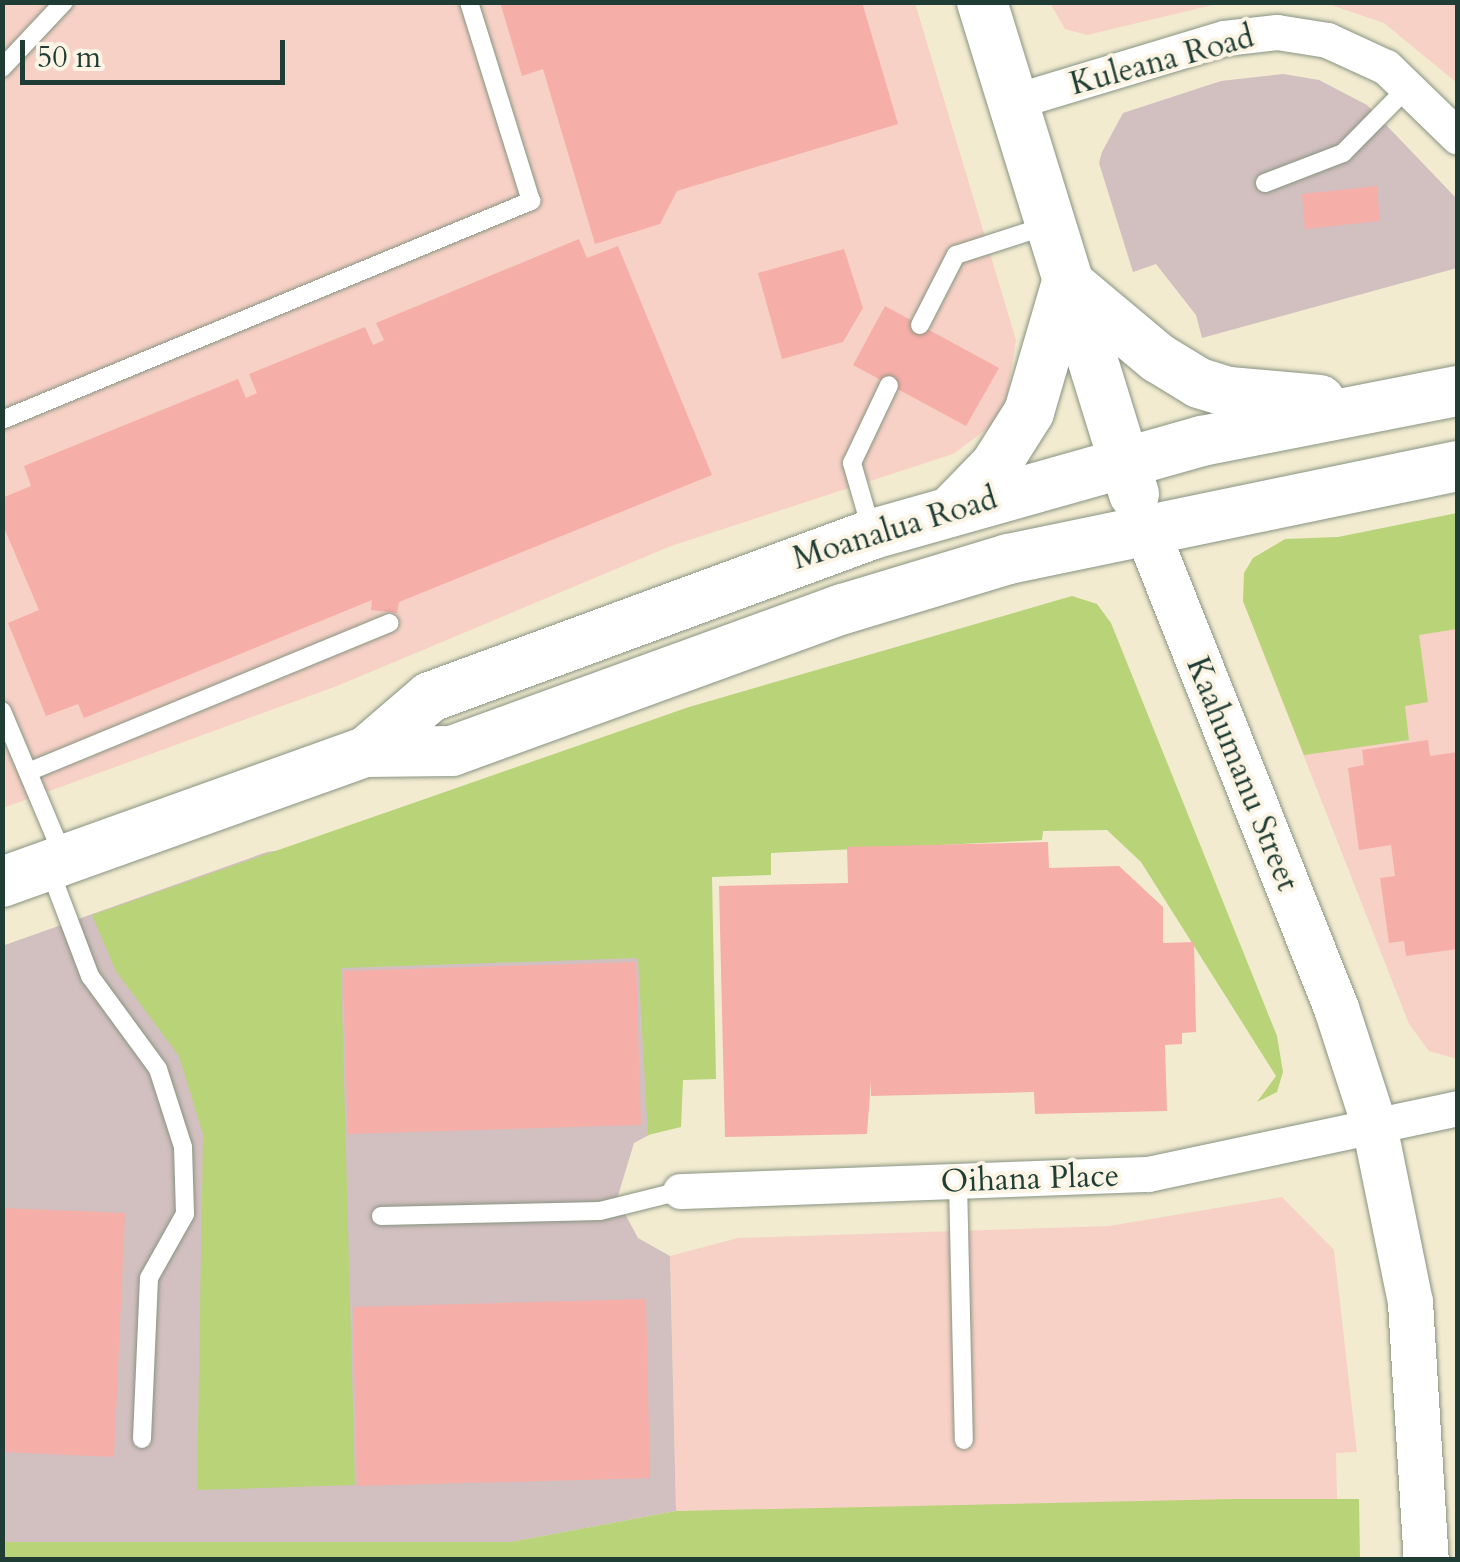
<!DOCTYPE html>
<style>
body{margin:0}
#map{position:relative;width:1460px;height:1562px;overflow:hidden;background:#f2ebd0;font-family:Cardo,serif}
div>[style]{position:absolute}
.built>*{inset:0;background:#f7d1c6}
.industrial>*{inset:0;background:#d2bfbf}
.green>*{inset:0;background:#b9d378}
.building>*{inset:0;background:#f6aea9}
.roads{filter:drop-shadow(0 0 2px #889482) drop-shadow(0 0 2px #889482)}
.service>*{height:18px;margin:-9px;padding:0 9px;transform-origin:9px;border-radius:9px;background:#fff}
.minor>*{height:35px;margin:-17.5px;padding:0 17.5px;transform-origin:17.5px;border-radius:17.5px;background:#fff}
.tertiary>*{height:45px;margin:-22.5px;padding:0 22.5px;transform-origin:22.5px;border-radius:22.5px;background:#fff}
.secondary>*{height:50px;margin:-25px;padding:0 25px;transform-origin:25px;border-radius:25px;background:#fff}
span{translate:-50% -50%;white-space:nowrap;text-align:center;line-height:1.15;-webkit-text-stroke:8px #fcf5e5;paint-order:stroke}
.street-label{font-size:32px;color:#1f3d34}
.frame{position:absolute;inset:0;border:5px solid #1f3d34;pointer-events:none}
.scale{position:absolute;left:20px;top:40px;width:265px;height:45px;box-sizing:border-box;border:5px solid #1f3d34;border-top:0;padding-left:12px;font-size:30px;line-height:35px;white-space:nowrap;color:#1f3d34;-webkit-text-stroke:8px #fcf5e5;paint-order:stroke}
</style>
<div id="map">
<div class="built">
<i style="clip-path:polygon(3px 3px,915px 3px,1016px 340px,1006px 405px,994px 424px,953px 454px,671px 546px,337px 686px,3px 808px)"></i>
<i style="clip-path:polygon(1050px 3px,1050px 2px,1221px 3px,1087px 35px,1065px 29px)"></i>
<i style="clip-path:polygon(1325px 3px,1457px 3px,1457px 83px,1384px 23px)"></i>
<i style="clip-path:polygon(1457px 569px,1457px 1059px,1429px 1051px,1409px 1024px,1243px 601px)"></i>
<i style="clip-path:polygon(1282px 1197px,1334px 1250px,1357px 1452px,1336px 1453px,1337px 1499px,676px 1511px,670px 1256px,738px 1238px,1109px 1226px)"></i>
</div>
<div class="industrial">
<i style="clip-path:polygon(1283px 74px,1319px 80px,1367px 105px,1457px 199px,1457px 268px,1202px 338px,1196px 315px,1156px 264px,1133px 272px,1099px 163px,1102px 152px,1123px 113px,1221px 81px)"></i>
<i style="clip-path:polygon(656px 804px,662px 1128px,634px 1143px,617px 1199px,638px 1238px,670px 1256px,676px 1511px,512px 1542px,3px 1542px,2px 946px,267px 852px)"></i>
</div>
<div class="green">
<i style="clip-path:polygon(1457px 513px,1457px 629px,1419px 635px,1428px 702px,1405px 706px,1409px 740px,1304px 755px,1243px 601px,1244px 573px,1253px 558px,1285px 539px,1338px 537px)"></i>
<i style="clip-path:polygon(1072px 596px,1097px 604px,1111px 623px,1277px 1036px,1283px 1072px,1277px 1092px,1257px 1102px,1276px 1076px,1141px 862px,1107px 830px,1043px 831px,1042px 840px,771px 853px,771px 875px,712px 877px,716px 1079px,683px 1080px,681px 1127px,648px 1135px,638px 958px,341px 968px,355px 1485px,197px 1490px,203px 1134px,179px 1056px,116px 971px,92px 915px,689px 707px)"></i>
<i style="clip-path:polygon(1234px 1499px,1359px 1499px,1360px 1559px,3px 1559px,3px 1542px,511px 1542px,676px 1511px)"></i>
</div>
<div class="building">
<i style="clip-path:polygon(500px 2px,862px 2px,898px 124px,677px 191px,660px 224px,595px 244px,543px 69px,522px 76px)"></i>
<i style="clip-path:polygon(1377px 186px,1380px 221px,1305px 229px,1302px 194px)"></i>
<i style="clip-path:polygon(579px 239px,587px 258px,618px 246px,712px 475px,399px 602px,397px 613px,371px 610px,372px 600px,84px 718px,78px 704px,46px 716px,8px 623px,39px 610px,2px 523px,2px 498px,31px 486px,24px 466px,238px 379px,246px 398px,257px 393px,249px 374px,365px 327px,373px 345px,384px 340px,376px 323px)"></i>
<i style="clip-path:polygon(844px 249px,863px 308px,843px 342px,782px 359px,758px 273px)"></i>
<i style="clip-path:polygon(885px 306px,999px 368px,966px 426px,853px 365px)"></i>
<i style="clip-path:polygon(1428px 740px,1430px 756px,1458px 752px,1458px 949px,1406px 956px,1404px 941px,1389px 943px,1380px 878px,1395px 876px,1391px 845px,1359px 850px,1348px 768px,1364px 765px,1362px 750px)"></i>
<i style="clip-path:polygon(1048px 842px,1049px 868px,1119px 866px,1163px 907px,1163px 943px,1194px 942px,1196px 1032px,1182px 1033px,1182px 1044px,1165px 1045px,1167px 1111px,1035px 1114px,1034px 1092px,871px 1096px,871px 1080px,867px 1134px,725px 1137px,719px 886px,848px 883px,847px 847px)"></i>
<i style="clip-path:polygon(636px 962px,641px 1125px,348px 1134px,343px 971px)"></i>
<i style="clip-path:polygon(2px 1208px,125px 1213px,114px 1457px,2px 1452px)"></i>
<i style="clip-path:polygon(646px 1299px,650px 1478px,357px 1486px,353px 1307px)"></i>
</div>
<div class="roads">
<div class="service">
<i style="left:2px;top:68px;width:91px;rotate:-46.8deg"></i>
<i style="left:1265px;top:183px;width:84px;rotate:-21deg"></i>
<i style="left:1343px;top:153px;width:94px;rotate:-45.4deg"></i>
<i style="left:920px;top:325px;width:79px;rotate:-62.8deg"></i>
<i style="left:956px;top:255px;width:98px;rotate:-17.9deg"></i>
<i style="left:2px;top:420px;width:573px;rotate:-22.49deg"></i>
<i style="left:531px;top:201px;width:208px;rotate:-107.3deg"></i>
<i style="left:872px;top:532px;width:72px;rotate:-106.2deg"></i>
<i style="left:852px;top:463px;width:86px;rotate:-64.6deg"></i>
<i style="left:2px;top:711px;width:160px;rotate:67.1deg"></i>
<i style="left:28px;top:772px;width:391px;rotate:-22.4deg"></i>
<i style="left:49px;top:868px;width:116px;rotate:69.2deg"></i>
<i style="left:90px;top:976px;width:115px;rotate:53.8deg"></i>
<i style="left:158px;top:1069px;width:82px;rotate:72.2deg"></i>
<i style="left:183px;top:1147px;width:67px;rotate:88.3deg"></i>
<i style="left:185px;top:1214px;width:73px;rotate:119.4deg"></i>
<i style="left:149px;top:1278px;width:161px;rotate:92.5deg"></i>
<i style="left:958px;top:1183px;width:257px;rotate:88.7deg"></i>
<i style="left:381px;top:1216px;width:219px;rotate:-1.3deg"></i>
<i style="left:600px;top:1211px;width:82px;rotate:-14deg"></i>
</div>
<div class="minor">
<i style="left:1012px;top:102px;width:221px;rotate:-16.8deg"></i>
<i style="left:1224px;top:38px;width:53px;rotate:-6.5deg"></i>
<i style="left:1277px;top:32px;width:51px;rotate:9.1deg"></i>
<i style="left:1327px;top:40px;width:65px;rotate:24.6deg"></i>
<i style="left:1386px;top:67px;width:100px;rotate:44.2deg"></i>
<i style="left:680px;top:1191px;width:468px;rotate:-2.1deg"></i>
<i style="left:1148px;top:1174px;width:317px;rotate:-12deg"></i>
</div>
<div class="tertiary">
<i style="left:1145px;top:527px;width:518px;rotate:68.34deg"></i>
<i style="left:1336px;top:1008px;width:123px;rotate:72deg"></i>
<i style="left:1374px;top:1125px;width:181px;rotate:78.5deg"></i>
<i style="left:1410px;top:1302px;width:258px;rotate:86.5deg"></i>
</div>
<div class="secondary">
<i style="left:982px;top:2px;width:515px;rotate:72.83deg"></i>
<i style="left:1067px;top:282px;width:119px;rotate:39.9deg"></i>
<i style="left:1158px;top:358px;width:48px;rotate:31.4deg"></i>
<i style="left:1199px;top:383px;width:31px;rotate:17deg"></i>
<i style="left:1229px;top:392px;width:91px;rotate:5deg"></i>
<i style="left:953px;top:509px;width:60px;rotate:-45.7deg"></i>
<i style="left:995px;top:466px;width:64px;rotate:-57.8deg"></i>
<i style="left:1029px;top:412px;width:135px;rotate:-73.7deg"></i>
<i style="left:366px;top:752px;width:84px;rotate:-40.7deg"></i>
<i style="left:430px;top:697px;width:472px;rotate:-20.2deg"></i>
<i style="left:873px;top:534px;width:342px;rotate:-15.8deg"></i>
<i style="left:1202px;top:441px;width:261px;rotate:-11.1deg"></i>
<i style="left:2px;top:882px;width:387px;rotate:-19.7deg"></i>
<i style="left:366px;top:752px;width:86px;rotate:-0.7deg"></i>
<i style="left:452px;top:751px;width:416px;rotate:-20deg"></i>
<i style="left:843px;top:609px;width:173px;rotate:-16.8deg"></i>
<i style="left:1009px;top:559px;width:459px;rotate:-11.7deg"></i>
</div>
</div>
<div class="street-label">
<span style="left:1162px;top:61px;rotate:-15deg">Kuleana Road</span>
<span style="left:895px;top:529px;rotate:-17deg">Moanalua Road</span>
<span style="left:1242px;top:774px;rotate:68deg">Kaahumanu Street</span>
<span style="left:1030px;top:1179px;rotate:-2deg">Oihana Place</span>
</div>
<div class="frame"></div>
<div class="scale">50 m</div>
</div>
